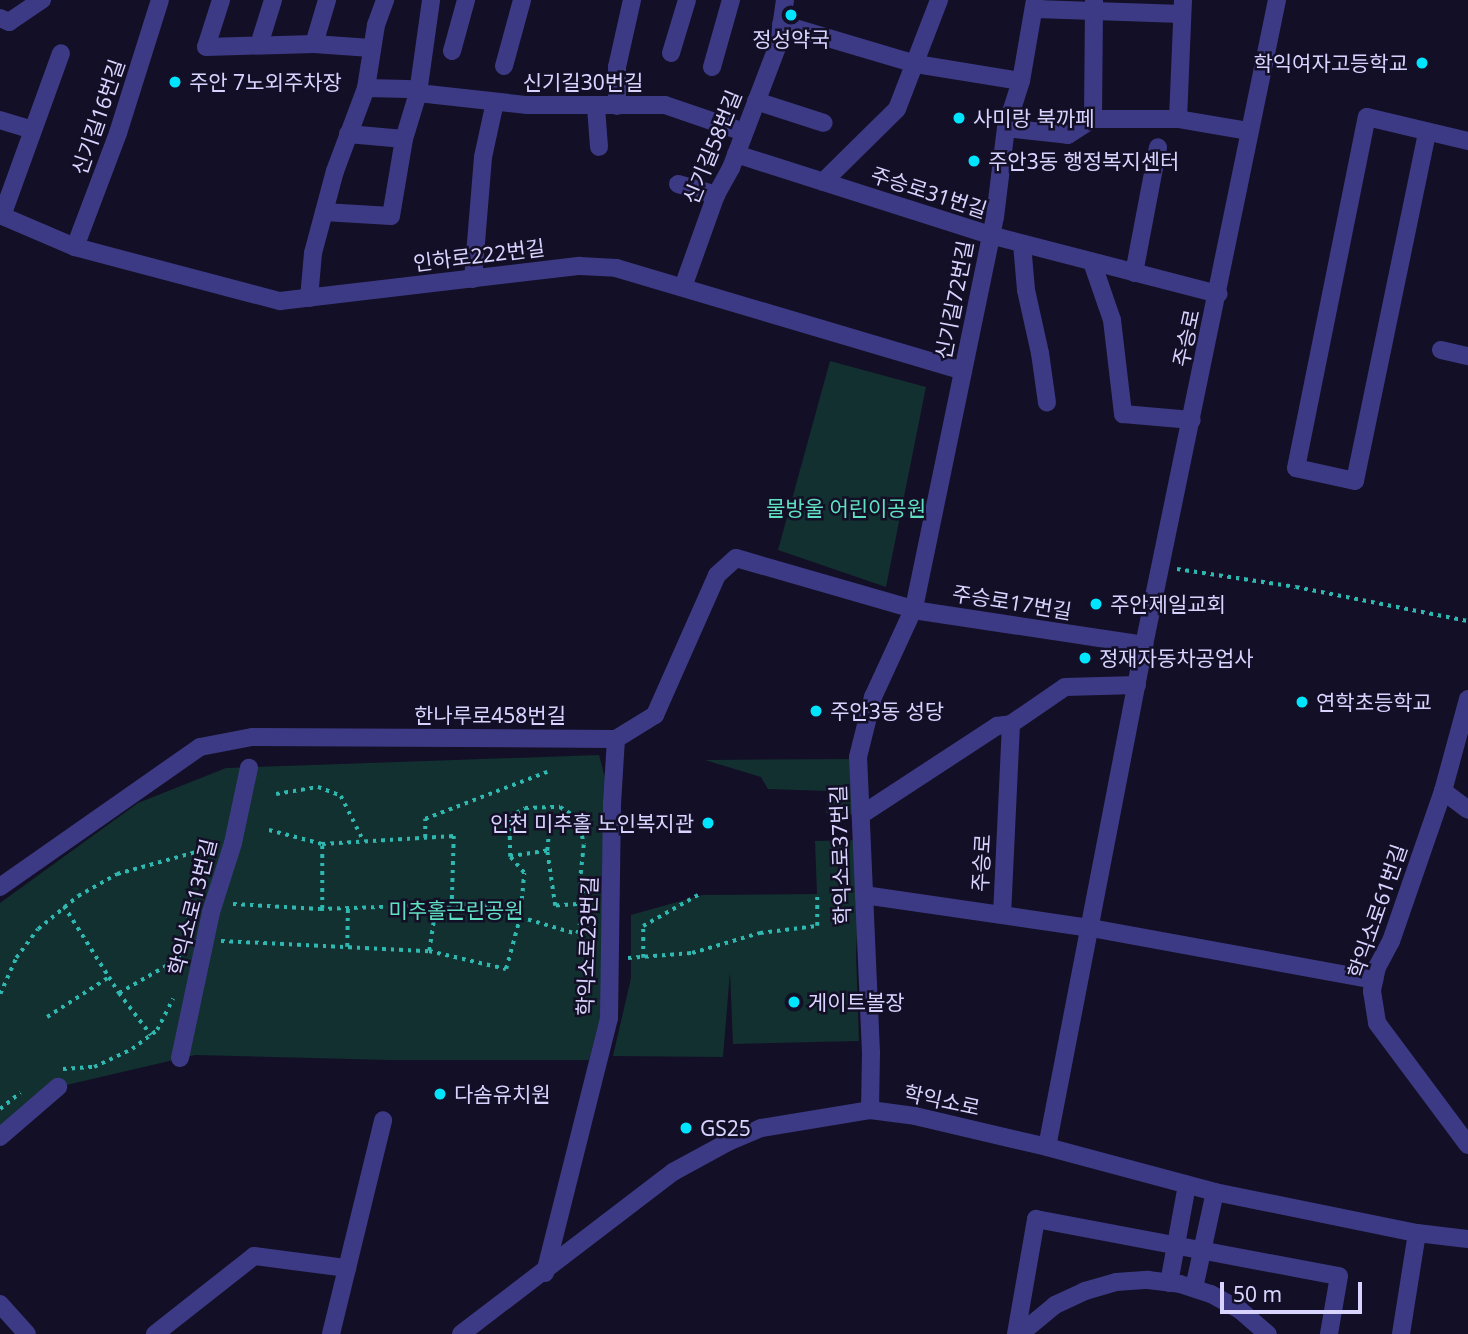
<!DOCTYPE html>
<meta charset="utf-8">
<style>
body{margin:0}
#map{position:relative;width:1468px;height:1334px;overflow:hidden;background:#130f26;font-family:"Noto Sans","Noto Sans KR",sans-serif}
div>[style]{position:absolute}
.green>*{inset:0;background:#12302f}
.path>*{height:3.5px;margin-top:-1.75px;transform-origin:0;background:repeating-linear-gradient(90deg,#2fb8b0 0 3.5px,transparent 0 8.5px)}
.minor>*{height:18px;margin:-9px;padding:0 9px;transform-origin:9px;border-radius:9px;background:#3d3a85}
.dots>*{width:19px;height:19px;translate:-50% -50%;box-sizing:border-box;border:4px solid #130f26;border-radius:50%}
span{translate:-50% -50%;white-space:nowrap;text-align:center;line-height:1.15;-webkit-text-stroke:5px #130f26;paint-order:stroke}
.poi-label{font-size:21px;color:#d9d4ff}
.right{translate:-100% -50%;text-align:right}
.left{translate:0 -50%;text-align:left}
.street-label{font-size:21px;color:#d9d4ff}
.park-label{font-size:21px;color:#5fe0c0}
.scale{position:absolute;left:1220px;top:1282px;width:142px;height:32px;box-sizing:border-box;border:4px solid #d9d4ff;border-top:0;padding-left:9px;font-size:21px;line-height:24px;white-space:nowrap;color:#d9d4ff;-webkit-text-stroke:5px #130f26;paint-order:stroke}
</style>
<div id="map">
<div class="green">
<i style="clip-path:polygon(830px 361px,926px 387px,886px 587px,778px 550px)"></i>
<i style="clip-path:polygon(599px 755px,612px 804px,602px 1010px,589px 1060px,389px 1060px,195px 1055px,58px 1087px,0 1137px,0 903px,138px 803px,226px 768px)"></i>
<i style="clip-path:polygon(855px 759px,861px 815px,826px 813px,828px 791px,768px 789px,761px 777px,705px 760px)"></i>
<i style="clip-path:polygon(862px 840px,856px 953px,859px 1041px,733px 1044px,730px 972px,723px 1057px,613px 1056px,631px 978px,631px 915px,702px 895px,817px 894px,815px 841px)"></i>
</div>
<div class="path">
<i style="left:1177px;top:569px;width:120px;rotate:8.6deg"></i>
<i style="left:1296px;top:587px;width:175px;rotate:11.2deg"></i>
<i style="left:276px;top:794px;width:43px;rotate:-9.5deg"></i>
<i style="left:318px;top:787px;width:25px;rotate:21deg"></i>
<i style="left:341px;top:796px;width:51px;rotate:63.4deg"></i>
<i style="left:269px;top:830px;width:55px;rotate:14.8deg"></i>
<i style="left:425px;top:838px;width:19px;rotate:-90deg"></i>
<i style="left:425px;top:819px;width:131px;rotate:-21.1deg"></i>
<i style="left:547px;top:851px;width:43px;rotate:-84.7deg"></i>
<i style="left:233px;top:904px;width:87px;rotate:3.3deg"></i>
<i style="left:320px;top:909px;width:147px;rotate:-1.9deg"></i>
<i style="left:467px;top:904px;width:23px;rotate:5deg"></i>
<i style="left:490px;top:906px;width:32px;rotate:20deg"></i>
<i style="left:520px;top:917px;width:44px;rotate:-84.8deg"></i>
<i style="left:524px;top:873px;width:21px;rotate:-131deg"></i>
<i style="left:585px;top:904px;width:30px;rotate:176deg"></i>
<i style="left:555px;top:906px;width:56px;rotate:-98.3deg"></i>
<i style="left:547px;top:851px;width:37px;rotate:171deg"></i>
<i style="left:510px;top:857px;width:40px;rotate:-91.4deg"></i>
<i style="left:509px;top:817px;width:18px;rotate:-29deg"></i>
<i style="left:525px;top:808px;width:35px;rotate:-2deg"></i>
<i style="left:560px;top:807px;width:22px;rotate:32deg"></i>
<i style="left:579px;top:819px;width:26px;rotate:79deg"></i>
<i style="left:584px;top:845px;width:37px;rotate:96deg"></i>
<i style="left:580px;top:882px;width:19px;rotate:72deg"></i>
<i style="left:64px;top:906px;width:84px;rotate:57.6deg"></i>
<i style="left:322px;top:909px;width:65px;rotate:-90deg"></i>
<i style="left:322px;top:844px;width:132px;rotate:-3.5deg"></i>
<i style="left:454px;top:836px;width:69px;rotate:91.7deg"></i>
<i style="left:221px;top:941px;width:208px;rotate:2.8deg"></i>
<i style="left:429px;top:951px;width:79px;rotate:13.2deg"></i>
<i style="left:506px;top:969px;width:54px;rotate:-74.9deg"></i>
<i style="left:520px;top:917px;width:59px;rotate:16.6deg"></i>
<i style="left:577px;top:934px;width:35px;rotate:-75deg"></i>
<i style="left:586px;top:900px;width:7px;rotate:-16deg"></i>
<i style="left:185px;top:944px;width:9px;rotate:-96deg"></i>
<i style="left:184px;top:935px;width:26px;rotate:-77deg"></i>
<i style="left:190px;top:910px;width:6px;rotate:-31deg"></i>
<i style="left:347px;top:947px;width:39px;rotate:-89deg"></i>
<i style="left:429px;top:951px;width:47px;rotate:-81.3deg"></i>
<i style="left:628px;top:958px;width:64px;rotate:-4.5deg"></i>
<i style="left:692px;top:953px;width:71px;rotate:-16.4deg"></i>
<i style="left:760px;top:933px;width:57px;rotate:-7deg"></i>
<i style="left:817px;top:926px;width:32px;rotate:-90deg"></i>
<i style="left:643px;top:958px;width:32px;rotate:-90deg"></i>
<i style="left:643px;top:926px;width:63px;rotate:-29.4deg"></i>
<i style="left:119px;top:993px;width:53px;rotate:52.7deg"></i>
<i style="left:0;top:994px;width:39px;rotate:-66deg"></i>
<i style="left:16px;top:958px;width:36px;rotate:-53deg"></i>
<i style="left:38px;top:929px;width:52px;rotate:-39.5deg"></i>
<i style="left:78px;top:896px;width:45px;rotate:-29.4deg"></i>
<i style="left:117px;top:874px;width:101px;rotate:-15.6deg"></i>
<i style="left:47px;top:1017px;width:74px;rotate:-32.8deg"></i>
<i style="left:109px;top:977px;width:19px;rotate:58deg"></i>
<i style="left:119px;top:993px;width:76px;rotate:-29.9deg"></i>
<i style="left:63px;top:1069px;width:31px;rotate:-4deg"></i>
<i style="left:94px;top:1067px;width:42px;rotate:-25.3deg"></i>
<i style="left:132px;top:1049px;width:31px;rotate:-37deg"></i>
<i style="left:157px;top:1030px;width:35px;rotate:-63deg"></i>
<i style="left:0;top:1109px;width:26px;rotate:-39deg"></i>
</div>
<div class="minor">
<i style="left:221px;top:0;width:49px;rotate:107.7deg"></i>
<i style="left:206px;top:47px;width:108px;rotate:-1.6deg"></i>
<i style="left:314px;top:44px;width:57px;rotate:4deg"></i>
<i style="left:1036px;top:9px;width:146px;rotate:2deg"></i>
<i style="left:0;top:18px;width:10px;rotate:24deg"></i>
<i style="left:9px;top:22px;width:40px;rotate:-34deg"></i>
<i style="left:781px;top:24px;width:141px;rotate:16.5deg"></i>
<i style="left:916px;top:64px;width:106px;rotate:9.2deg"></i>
<i style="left:314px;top:44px;width:46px;rotate:-73.5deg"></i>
<i style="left:259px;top:45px;width:47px;rotate:-72.7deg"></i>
<i style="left:452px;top:51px;width:53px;rotate:-74.6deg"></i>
<i style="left:671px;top:53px;width:55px;rotate:-73.2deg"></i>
<i style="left:504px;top:66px;width:68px;rotate:-74.7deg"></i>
<i style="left:712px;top:67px;width:70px;rotate:-74.2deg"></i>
<i style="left:366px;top:88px;width:42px;rotate:1.4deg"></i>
<i style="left:408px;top:89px;width:11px;rotate:22deg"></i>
<i style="left:418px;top:93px;width:110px;rotate:6.3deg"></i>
<i style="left:527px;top:105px;width:138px"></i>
<i style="left:665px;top:105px;width:83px;rotate:18.9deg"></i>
<i style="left:756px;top:101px;width:71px;rotate:17.9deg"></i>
<i style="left:617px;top:106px;width:39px;rotate:-90deg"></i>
<i style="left:617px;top:67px;width:69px;rotate:-77.4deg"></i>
<i style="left:596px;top:107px;width:40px;rotate:85.7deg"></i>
<i style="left:1093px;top:119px;width:119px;rotate:-89.5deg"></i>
<i style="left:1178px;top:119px;width:119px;rotate:-87.6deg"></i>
<i style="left:0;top:120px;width:34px;rotate:17deg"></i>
<i style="left:1006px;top:128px;width:62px;rotate:6.4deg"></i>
<i style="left:1068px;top:135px;width:30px;rotate:-33deg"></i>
<i style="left:1093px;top:119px;width:85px"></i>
<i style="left:1178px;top:119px;width:72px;rotate:9.6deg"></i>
<i style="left:1427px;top:133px;width:355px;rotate:101.7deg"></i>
<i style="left:1355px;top:481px;width:60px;rotate:-167.6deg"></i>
<i style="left:1296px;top:468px;width:358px;rotate:-78.6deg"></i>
<i style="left:1367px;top:117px;width:104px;rotate:13.4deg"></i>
<i style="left:348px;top:134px;width:56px;rotate:5.1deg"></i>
<i style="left:736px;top:154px;width:267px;rotate:17.7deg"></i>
<i style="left:990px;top:235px;width:236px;rotate:14.5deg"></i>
<i style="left:823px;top:182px;width:104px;rotate:-44.6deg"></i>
<i style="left:897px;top:109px;width:117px;rotate:-68.9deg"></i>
<i style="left:678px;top:184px;width:40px;rotate:16deg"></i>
<i style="left:324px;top:212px;width:67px;rotate:3.4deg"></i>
<i style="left:391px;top:216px;width:78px;rotate:-80.4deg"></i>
<i style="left:404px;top:139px;width:48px;rotate:-73.1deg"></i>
<i style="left:418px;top:93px;width:94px;rotate:-82deg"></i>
<i style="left:0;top:215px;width:82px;rotate:23.1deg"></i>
<i style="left:75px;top:247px;width:212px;rotate:14.8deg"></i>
<i style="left:280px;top:301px;width:302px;rotate:-6.7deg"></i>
<i style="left:580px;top:266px;width:36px;rotate:3deg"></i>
<i style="left:616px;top:268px;width:362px;rotate:16.5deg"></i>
<i style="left:2px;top:216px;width:173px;rotate:-70.1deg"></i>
<i style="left:1022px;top:244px;width:46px;rotate:85deg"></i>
<i style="left:1026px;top:290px;width:65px;rotate:77.5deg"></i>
<i style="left:1040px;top:353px;width:50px;rotate:82deg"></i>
<i style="left:75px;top:247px;width:122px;rotate:-69.3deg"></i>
<i style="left:118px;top:133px;width:139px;rotate:-72.5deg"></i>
<i style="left:1092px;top:262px;width:61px;rotate:71deg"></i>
<i style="left:1112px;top:320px;width:95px;rotate:83.3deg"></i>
<i style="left:1123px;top:414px;width:69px;rotate:5deg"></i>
<i style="left:1134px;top:273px;width:128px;rotate:-79.2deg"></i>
<i style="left:473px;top:279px;width:122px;rotate:-85.3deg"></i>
<i style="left:483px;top:157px;width:56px;rotate:-77.7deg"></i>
<i style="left:683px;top:287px;width:98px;rotate:-70.3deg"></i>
<i style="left:716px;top:195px;width:31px;rotate:-61deg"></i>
<i style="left:731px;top:168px;width:135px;rotate:-69.1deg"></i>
<i style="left:779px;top:42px;width:42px;rotate:-81.9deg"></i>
<i style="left:309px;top:298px;width:45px;rotate:-84.9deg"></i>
<i style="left:313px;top:253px;width:85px;rotate:-75deg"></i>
<i style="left:335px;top:171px;width:89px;rotate:-69.5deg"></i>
<i style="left:366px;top:88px;width:64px;rotate:-81deg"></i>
<i style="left:376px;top:25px;width:27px;rotate:-70deg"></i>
<i style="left:1441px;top:350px;width:28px;rotate:13deg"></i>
<i style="left:1468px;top:699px;width:95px;rotate:105.2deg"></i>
<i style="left:1443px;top:791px;width:159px;rotate:109.1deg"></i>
<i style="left:1391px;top:941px;width:30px;rotate:118deg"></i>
<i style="left:1377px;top:967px;width:25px;rotate:102deg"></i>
<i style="left:1372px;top:991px;width:32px;rotate:81deg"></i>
<i style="left:1377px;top:1023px;width:152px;rotate:53.3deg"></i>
<i style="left:1443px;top:791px;width:31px;rotate:37deg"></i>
<i style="left:861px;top:815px;width:163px;rotate:-33.2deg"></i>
<i style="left:997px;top:726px;width:14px;rotate:-8deg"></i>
<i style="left:0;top:887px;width:244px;rotate:-35deg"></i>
<i style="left:200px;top:747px;width:53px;rotate:-10.9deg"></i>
<i style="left:252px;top:737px;width:364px;rotate:0.3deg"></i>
<i style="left:616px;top:739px;width:46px;rotate:-31.6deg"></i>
<i style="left:655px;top:715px;width:153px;rotate:-66.1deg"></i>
<i style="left:717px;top:575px;width:25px;rotate:-42deg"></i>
<i style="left:736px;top:558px;width:191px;rotate:16.1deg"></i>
<i style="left:920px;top:611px;width:227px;rotate:8.6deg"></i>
<i style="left:864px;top:895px;width:229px;rotate:8.3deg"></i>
<i style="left:1091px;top:928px;width:288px;rotate:10.4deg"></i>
<i style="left:1002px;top:915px;width:191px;rotate:-87.3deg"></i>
<i style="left:1011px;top:724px;width:65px;rotate:-34.4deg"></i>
<i style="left:1065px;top:687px;width:72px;rotate:-1.6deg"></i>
<i style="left:180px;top:1058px;width:149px;rotate:-78deg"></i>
<i style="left:211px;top:912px;width:72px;rotate:-72.3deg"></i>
<i style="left:233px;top:843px;width:77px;rotate:-78deg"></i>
<i style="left:870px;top:1110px;width:57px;rotate:-89deg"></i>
<i style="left:871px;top:1053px;width:296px;rotate:-92.5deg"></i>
<i style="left:858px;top:757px;width:62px;rotate:-76deg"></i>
<i style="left:873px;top:697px;width:98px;rotate:-65.3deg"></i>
<i style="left:914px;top:608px;width:399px;rotate:-78.3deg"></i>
<i style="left:995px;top:217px;width:90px;rotate:-83deg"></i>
<i style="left:1006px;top:128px;width:49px;rotate:-72.3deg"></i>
<i style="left:1021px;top:81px;width:82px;rotate:-80.2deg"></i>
<i style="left:0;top:1137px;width:77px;rotate:-40.8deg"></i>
<i style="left:1047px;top:1147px;width:511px;rotate:-79.06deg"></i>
<i style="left:1144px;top:645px;width:659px;rotate:-78.35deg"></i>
<i style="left:545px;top:1273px;width:263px;rotate:-75.9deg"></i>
<i style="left:609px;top:1018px;width:214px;rotate:-89.2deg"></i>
<i style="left:612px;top:804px;width:65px;rotate:-86.5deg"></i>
<i style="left:1169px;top:1283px;width:100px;rotate:-79.6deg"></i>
<i style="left:1194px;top:1288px;width:98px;rotate:-77.7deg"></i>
<i style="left:0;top:1304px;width:40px;rotate:48deg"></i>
<i style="left:155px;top:1334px;width:126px;rotate:-38.2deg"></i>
<i style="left:254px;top:1256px;width:94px;rotate:7.4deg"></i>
<i style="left:331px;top:1334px;width:220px;rotate:-76.3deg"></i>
<i style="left:461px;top:1334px;width:267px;rotate:-37.4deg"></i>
<i style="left:673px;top:1172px;width:63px;rotate:-28.6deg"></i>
<i style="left:728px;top:1142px;width:36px;rotate:-23deg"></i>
<i style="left:761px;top:1128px;width:110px;rotate:-9.4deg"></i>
<i style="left:870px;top:1110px;width:45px;rotate:7.6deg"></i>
<i style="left:915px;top:1116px;width:136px;rotate:13.2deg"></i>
<i style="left:1047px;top:1147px;width:174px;rotate:15deg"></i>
<i style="left:1215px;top:1192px;width:206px;rotate:11.5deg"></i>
<i style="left:1417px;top:1233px;width:51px;rotate:6.7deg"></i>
<i style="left:1016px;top:1334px;width:117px;rotate:-80.1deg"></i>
<i style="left:1036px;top:1219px;width:308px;rotate:10.7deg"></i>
<i style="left:1339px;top:1276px;width:59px;rotate:99.8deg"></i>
<i style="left:1020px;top:1334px;width:45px;rotate:-39.6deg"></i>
<i style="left:1055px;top:1305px;width:33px;rotate:-25deg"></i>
<i style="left:1085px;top:1291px;width:32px;rotate:-16deg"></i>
<i style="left:1116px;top:1282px;width:32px;rotate:-4deg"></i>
<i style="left:1148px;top:1280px;width:32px;rotate:7deg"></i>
<i style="left:1180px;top:1284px;width:33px;rotate:18deg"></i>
<i style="left:1211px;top:1294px;width:33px;rotate:29deg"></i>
<i style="left:1240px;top:1310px;width:37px;rotate:41deg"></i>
<i style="left:1401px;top:1334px;width:102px;rotate:-81deg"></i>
</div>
<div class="dots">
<i style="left:791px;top:15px;background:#00e5ff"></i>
<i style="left:1422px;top:63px;background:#00e5ff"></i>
<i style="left:175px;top:82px;background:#00e5ff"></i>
<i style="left:959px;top:118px;background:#00e5ff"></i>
<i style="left:974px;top:161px;background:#00e5ff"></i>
<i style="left:1096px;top:604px;background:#00e5ff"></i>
<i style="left:1085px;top:658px;background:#00e5ff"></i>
<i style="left:1302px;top:702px;background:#00e5ff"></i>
<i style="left:816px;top:711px;background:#00e5ff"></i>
<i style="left:708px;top:823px;background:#00e5ff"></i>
<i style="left:794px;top:1002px;background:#00e5ff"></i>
<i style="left:440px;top:1094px;background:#00e5ff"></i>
<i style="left:686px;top:1128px;background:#00e5ff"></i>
</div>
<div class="poi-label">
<span style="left:791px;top:39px">정성약국</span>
<span class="right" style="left:1408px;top:63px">학익여자고등학교</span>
<span class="left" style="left:189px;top:82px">주안 7노외주차장</span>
<span class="left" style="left:973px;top:118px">사미랑 북까페</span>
<span class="left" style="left:988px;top:161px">주안3동 행정복지센터</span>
<span class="left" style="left:1110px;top:604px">주안제일교회</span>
<span class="left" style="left:1099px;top:658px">정재자동차공업사</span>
<span class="left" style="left:1316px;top:702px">연학초등학교</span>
<span class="left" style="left:830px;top:711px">주안3동 성당</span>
<span class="right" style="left:694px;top:823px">인천 미추홀 노인복지관</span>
<span class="left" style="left:808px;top:1002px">게이트볼장</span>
<span class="left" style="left:454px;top:1094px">다솜유치원</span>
<span class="left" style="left:700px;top:1128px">GS25</span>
</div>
<div class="street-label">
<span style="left:583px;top:82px">신기길30번길</span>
<span style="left:98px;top:117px;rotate:-71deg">신기길16번길</span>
<span style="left:712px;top:147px;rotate:-68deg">신기길58번길</span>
<span style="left:929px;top:192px;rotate:18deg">주승로31번길</span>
<span style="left:479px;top:255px;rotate:-7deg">인하로222번길</span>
<span style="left:954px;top:300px;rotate:-79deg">신기길72번길</span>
<span style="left:1186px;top:338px;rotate:-78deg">주승로</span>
<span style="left:1012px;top:602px;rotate:9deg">주승로17번길</span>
<span style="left:490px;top:715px">한나루로458번길</span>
<span style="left:840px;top:855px;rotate:-92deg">학익소로37번길</span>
<span style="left:981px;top:863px;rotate:-87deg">주승로</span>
<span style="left:192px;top:907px;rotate:-76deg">학익소로13번길</span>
<span style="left:1377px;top:911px;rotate:-71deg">학익소로61번길</span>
<span style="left:587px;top:946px;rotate:-88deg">학익소로23번길</span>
<span style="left:942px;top:1100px;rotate:12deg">학익소로</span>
</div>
<div class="park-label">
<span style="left:846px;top:508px">물방울 어린이공원</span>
<span style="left:456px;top:910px">미추홀근린공원</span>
</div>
<div class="scale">50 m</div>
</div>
